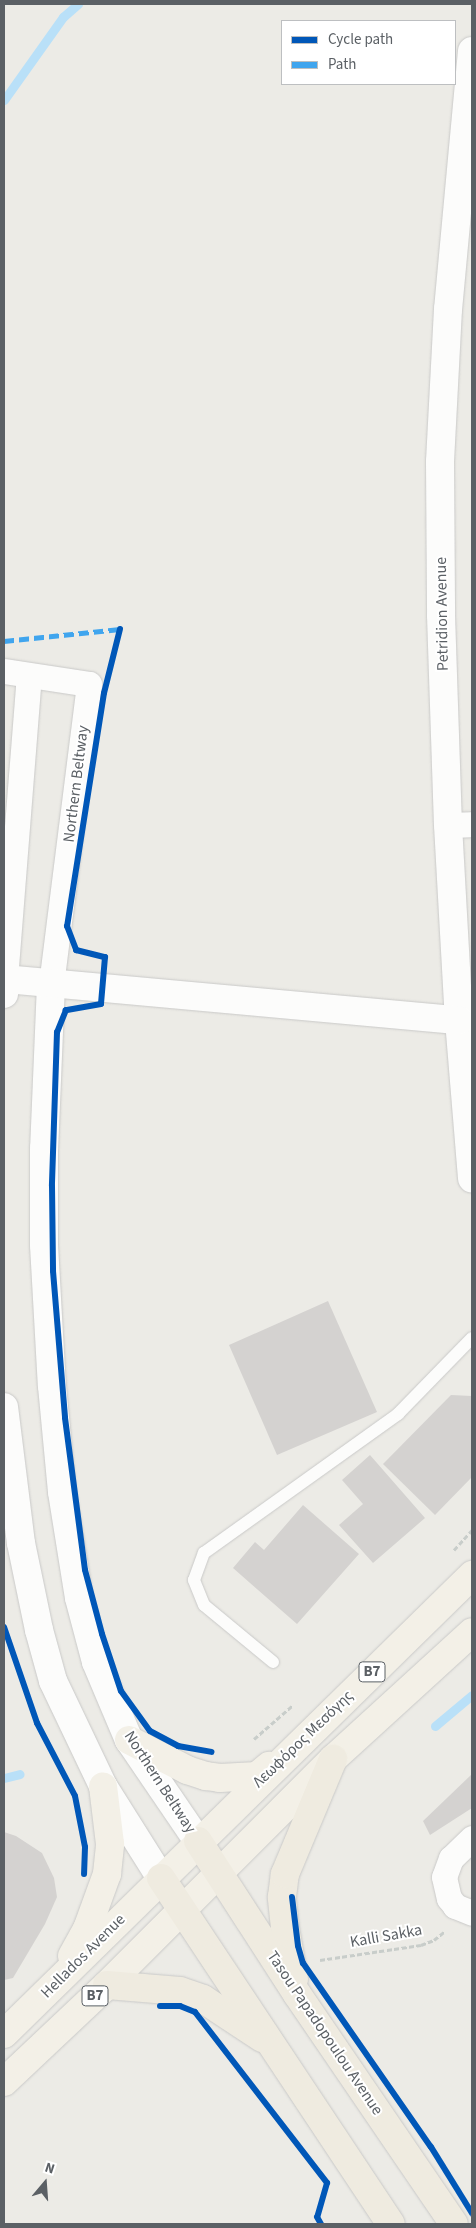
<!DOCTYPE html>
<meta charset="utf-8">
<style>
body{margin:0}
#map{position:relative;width:476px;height:2228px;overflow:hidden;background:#ecebe6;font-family:"Source Sans 3",sans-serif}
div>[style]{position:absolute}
.stream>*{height:9px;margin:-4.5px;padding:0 4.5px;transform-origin:4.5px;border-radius:4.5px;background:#b9e0f8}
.building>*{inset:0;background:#d4d2d0}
.path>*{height:3px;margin-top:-1.5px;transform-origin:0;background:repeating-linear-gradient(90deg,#c8cdca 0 5px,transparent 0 7.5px)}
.roads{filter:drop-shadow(0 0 1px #c9c9c8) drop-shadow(0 0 1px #c9c9c8)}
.lane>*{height:12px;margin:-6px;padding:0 6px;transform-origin:6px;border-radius:6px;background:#fcfcfb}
.street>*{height:25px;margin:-12.5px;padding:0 12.5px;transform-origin:12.5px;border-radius:12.5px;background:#fcfcfb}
.secondary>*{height:28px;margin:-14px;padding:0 14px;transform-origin:14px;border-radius:14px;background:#fcfcfb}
.primary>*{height:28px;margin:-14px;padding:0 14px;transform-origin:14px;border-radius:14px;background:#f3f0e7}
.highway>*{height:28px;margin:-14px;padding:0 14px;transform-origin:14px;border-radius:14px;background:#efebe0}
.quiet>*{height:5px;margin-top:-2.5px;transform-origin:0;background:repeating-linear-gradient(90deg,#40a5ee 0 10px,transparent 0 15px)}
.cycleway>*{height:6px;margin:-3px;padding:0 3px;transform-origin:3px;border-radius:3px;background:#0057b8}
span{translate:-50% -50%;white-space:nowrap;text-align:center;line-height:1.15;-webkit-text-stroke:4px #fff;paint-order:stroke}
.shield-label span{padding:1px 4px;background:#fff;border:1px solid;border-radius:4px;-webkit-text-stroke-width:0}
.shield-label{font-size:15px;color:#5b6065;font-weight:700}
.street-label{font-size:16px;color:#5b6065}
.frame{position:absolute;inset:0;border:5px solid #5b6065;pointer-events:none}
.legend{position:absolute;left:281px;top:20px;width:175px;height:65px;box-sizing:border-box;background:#fff;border:1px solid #bdbfc1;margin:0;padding:6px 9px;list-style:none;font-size:15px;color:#5b6065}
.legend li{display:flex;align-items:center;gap:10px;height:25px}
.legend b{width:25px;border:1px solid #bdbfc1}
.north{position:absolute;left:20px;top:2158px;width:50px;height:50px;-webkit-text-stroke:4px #fff;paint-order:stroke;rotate:18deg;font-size:14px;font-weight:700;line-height:20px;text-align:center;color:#5b6065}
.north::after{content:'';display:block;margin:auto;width:18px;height:22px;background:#5b6065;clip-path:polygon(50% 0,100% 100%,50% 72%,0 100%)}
</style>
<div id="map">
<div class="stream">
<i style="left:4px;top:100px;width:102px;rotate:-54.6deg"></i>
<i style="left:63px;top:17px;width:20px;rotate:-41deg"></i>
<i style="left:435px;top:1726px;width:48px;rotate:-40deg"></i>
<i style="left:4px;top:1778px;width:16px;rotate:-14deg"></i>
</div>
<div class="building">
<i style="clip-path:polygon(328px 1301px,377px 1412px,277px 1455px,229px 1345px)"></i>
<i style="clip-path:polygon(451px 1395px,472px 1396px,472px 1477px,435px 1515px,383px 1464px)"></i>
<i style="clip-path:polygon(370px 1455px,425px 1518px,373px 1563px,339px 1525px,363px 1504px,342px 1480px)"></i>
<i style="clip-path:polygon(303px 1505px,359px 1554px,297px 1624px,233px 1568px,255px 1542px,264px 1550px)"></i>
<i style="clip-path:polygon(472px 1774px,472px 1808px,430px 1835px,423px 1821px)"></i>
<i style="clip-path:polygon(4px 1832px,16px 1836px,42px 1853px,54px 1878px,57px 1897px,45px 1924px,13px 1978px,4px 1980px)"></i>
</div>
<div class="path">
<i style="left:454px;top:1550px;width:27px;rotate:-48deg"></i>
<i style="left:254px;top:1739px;width:52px;rotate:-41.1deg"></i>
<i style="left:320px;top:1960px;width:102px;rotate:-8.4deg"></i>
<i style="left:421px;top:1945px;width:14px;rotate:-21deg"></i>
<i style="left:434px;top:1940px;width:13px;rotate:-39deg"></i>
</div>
<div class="roads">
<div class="lane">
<i style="left:273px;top:1662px;width:89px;rotate:-140.4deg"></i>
<i style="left:204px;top:1605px;width:27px;rotate:-112deg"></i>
<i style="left:194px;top:1580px;width:29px;rotate:-70deg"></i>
<i style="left:204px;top:1553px;width:239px;rotate:-35.6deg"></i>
<i style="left:398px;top:1414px;width:106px;rotate:-45.8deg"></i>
</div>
<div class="street">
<i style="left:4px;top:671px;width:86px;rotate:8.7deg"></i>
<i style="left:89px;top:684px;width:302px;rotate:97.2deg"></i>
<i style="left:448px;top:825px;width:24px;rotate:-2deg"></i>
<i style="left:5px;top:979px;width:304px;rotate:-85.5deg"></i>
<i style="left:472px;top:1838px;width:29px;rotate:136deg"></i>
<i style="left:451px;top:1858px;width:20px;rotate:110deg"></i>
<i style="left:444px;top:1877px;width:22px;rotate:77deg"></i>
<i style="left:449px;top:1898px;width:10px;rotate:53deg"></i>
<i style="left:455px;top:1906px;width:18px;rotate:22deg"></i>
</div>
<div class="secondary">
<i style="left:472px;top:51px;width:259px;rotate:95.3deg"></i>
<i style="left:448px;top:309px;width:153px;rotate:93deg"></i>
<i style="left:440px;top:462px;width:153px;rotate:89.6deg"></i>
<i style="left:441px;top:615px;width:210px;rotate:88.1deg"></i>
<i style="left:448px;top:825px;width:195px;rotate:86.8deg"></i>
<i style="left:459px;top:1020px;width:159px;rotate:85.3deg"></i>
<i style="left:51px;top:984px;width:165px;rotate:92.4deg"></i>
<i style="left:44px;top:1149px;width:96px;rotate:90deg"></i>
<i style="left:44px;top:1245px;width:141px;rotate:86.8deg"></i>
<i style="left:52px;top:1386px;width:106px;rotate:84.6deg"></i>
<i style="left:62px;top:1492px;width:107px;rotate:80.9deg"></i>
<i style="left:79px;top:1598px;width:66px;rotate:75.1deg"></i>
<i style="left:96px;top:1662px;width:85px;rotate:67.1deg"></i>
<i style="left:129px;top:1740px;width:122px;rotate:55.7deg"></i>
<i style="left:4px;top:994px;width:15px;rotate:-86deg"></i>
<i style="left:5px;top:979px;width:456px;rotate:5.2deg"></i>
<i style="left:4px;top:1407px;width:137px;rotate:82.9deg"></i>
<i style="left:21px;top:1543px;width:89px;rotate:78.3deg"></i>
<i style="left:39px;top:1630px;width:53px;rotate:74.6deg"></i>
<i style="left:53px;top:1681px;width:116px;rotate:64.5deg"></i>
<i style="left:103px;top:1786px;width:109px;rotate:57.8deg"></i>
</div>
<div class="primary">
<i style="left:129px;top:1740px;width:65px;rotate:27.3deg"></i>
<i style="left:187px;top:1770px;width:20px;rotate:18deg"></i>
<i style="left:206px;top:1776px;width:14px;rotate:8deg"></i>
<i style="left:220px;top:1778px;width:37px;rotate:-3deg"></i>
<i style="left:257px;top:1776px;width:16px;rotate:-40deg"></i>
<i style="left:72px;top:1956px;width:31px;rotate:-61deg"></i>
<i style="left:87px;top:1929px;width:59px;rotate:-70deg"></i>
<i style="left:107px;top:1874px;width:30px;rotate:-84deg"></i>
<i style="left:110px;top:1844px;width:58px;rotate:-96.9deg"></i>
<i style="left:4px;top:2034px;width:656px;rotate:-44.44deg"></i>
<i style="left:4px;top:2082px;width:141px;rotate:-43.3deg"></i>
<i style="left:107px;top:1985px;width:320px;rotate:-45deg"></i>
<i style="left:333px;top:1759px;width:188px;rotate:-42.4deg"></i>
</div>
<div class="highway">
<i style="left:198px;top:1841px;width:182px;rotate:57.1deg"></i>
<i style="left:297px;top:1994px;width:278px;rotate:55.7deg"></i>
<i style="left:161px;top:1878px;width:415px;rotate:56.4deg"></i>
<i style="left:294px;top:1979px;width:52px;rotate:-100deg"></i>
<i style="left:285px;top:1928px;width:31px;rotate:-96deg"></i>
<i style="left:282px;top:1897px;width:23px;rotate:-83deg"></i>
<i style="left:285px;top:1874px;width:125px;rotate:-67.3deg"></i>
<i style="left:107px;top:1985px;width:73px;rotate:4.7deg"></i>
<i style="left:180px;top:1991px;width:24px;rotate:19deg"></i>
<i style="left:203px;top:1999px;width:71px;rotate:33.5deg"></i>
</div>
</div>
<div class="quiet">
<i style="left:4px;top:641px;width:117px;rotate:-5.9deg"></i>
</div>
<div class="cycleway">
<i style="left:120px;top:629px;width:66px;rotate:104deg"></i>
<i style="left:104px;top:693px;width:236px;rotate:99deg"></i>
<i style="left:67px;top:926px;width:26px;rotate:69deg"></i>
<i style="left:76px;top:950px;width:30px;rotate:14deg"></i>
<i style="left:105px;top:957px;width:47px;rotate:94.9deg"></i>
<i style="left:101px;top:1004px;width:36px;rotate:170deg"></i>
<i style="left:66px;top:1010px;width:24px;rotate:112deg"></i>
<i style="left:57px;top:1032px;width:154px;rotate:91.9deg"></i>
<i style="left:52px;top:1186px;width:85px;rotate:89.3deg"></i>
<i style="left:53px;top:1271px;width:147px;rotate:85.3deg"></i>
<i style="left:65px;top:1418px;width:153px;rotate:82.5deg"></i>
<i style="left:85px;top:1570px;width:66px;rotate:75.1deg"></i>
<i style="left:102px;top:1634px;width:60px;rotate:71.6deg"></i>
<i style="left:121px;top:1691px;width:49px;rotate:54.1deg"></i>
<i style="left:150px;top:1731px;width:32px;rotate:28deg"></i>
<i style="left:178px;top:1746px;width:34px;rotate:10deg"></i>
<i style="left:4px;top:1627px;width:102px;rotate:71deg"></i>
<i style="left:37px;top:1723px;width:82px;rotate:62.5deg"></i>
<i style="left:75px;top:1796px;width:52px;rotate:78.9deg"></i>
<i style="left:85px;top:1847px;width:27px;rotate:92deg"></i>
<i style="left:292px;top:1897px;width:49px;rotate:83deg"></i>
<i style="left:298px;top:1946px;width:18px;rotate:74deg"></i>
<i style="left:303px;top:1963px;width:224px;rotate:55.2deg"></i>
<i style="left:431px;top:2147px;width:78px;rotate:58.2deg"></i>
<i style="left:160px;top:2006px;width:20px"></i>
<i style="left:180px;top:2006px;width:16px;rotate:22deg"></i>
<i style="left:195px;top:2012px;width:216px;rotate:52.3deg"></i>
<i style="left:327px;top:2183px;width:35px;rotate:106deg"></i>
<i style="left:317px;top:2217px;width:8px;rotate:60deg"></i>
</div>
<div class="shield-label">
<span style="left:372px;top:1672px">B7</span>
<span style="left:95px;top:1996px">B7</span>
</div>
<div class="street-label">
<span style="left:442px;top:614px;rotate:-91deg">Petridion Avenue</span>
<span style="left:76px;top:784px;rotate:-83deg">Northern Beltway</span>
<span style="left:303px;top:1739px;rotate:-44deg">Λεωφόρος Μεσόγης</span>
<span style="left:160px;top:1782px;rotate:57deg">Northern Beltway</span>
<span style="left:386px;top:1936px;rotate:-10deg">Kalli Sakka</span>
<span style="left:83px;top:1956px;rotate:-45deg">Hellados Avenue</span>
<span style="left:325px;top:2033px;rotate:56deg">Tasou Papadopoulou Avenue</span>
</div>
<div class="frame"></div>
<ul class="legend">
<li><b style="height:6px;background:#0057b8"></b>Cycle path</li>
<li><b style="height:6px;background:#40a5ee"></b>Path</li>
</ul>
<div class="north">N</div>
</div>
